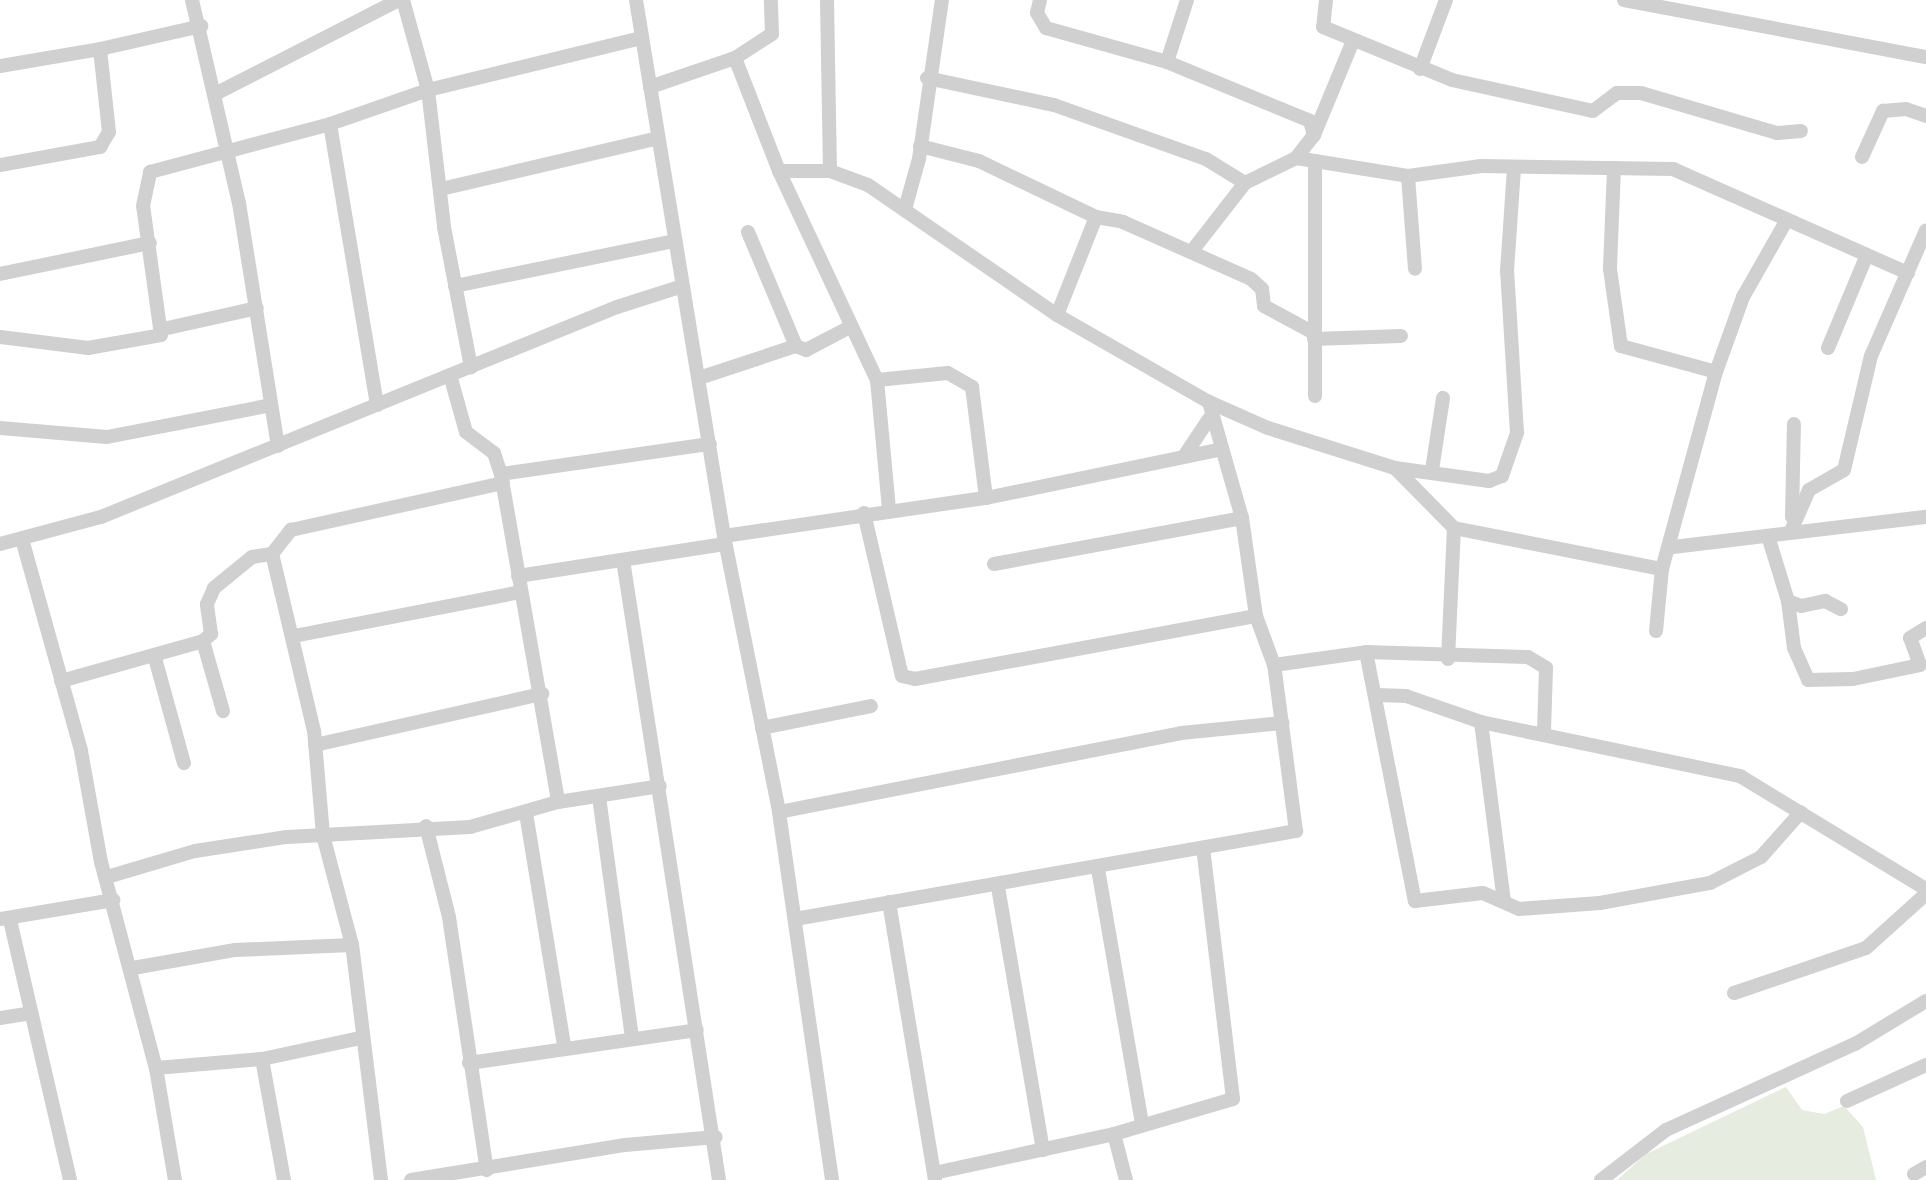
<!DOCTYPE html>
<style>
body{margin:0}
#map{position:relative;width:1926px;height:1180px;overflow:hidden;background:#fff;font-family:"DM Sans",sans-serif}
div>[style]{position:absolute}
.green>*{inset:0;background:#e6ecdf}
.minor>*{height:14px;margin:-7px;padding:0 7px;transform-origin:7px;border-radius:7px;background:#d0d0d0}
span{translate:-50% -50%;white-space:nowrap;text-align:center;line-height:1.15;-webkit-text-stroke:7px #fff;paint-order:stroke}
</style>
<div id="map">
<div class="green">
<i style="clip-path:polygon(1786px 1087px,1802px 1110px,1824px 1114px,1844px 1106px,1863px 1127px,1876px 1180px,1617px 1180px,1646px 1154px)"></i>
</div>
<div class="minor">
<i style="left:192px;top:0;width:208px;rotate:77deg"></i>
<i style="left:239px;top:203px;width:246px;rotate:80.9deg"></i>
<i style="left:403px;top:0;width:93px;rotate:74.5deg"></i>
<i style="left:428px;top:90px;width:138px;rotate:83.3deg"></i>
<i style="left:444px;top:227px;width:143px;rotate:79.1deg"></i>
<i style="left:636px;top:0;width:543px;rotate:80.68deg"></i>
<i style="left:724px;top:536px;width:281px;rotate:78.7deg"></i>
<i style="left:779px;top:812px;width:372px;rotate:81.8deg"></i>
<i style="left:827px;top:0;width:171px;rotate:89deg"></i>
<i style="left:1040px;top:0;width:13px;rotate:103deg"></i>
<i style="left:1037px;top:13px;width:17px;rotate:59deg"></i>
<i style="left:1046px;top:28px;width:126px;rotate:15.7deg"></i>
<i style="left:1167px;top:62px;width:155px;rotate:22.4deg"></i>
<i style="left:1310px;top:121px;width:15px;rotate:74deg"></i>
<i style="left:1326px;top:0;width:27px;rotate:96deg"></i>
<i style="left:1323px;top:27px;width:139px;rotate:22.3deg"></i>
<i style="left:1452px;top:80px;width:144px;rotate:12.4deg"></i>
<i style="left:1593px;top:111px;width:30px;rotate:-37deg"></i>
<i style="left:1617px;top:93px;width:24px"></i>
<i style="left:1641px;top:93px;width:142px;rotate:16.4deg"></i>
<i style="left:1777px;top:133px;width:24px;rotate:-5deg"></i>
<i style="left:1624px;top:0;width:307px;rotate:10.7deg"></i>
<i style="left:735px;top:58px;width:121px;rotate:68.7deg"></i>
<i style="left:779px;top:171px;width:231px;rotate:64.9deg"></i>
<i style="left:877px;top:380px;width:130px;rotate:84.7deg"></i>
<i style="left:1167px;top:62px;width:65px;rotate:-72.1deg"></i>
<i style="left:0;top:66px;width:101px;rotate:-9.6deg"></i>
<i style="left:1420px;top:69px;width:74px;rotate:-69.4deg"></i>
<i style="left:927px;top:78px;width:130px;rotate:12deg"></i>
<i style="left:1054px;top:105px;width:161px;rotate:19.6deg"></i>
<i style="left:1206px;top:159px;width:46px;rotate:31.6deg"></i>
<i style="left:650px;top:87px;width:90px;rotate:-18.8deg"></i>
<i style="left:735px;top:58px;width:44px;rotate:-33deg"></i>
<i style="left:772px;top:34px;width:34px;rotate:-92deg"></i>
<i style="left:215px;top:94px;width:207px;rotate:-27.1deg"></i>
<i style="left:330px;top:124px;width:285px;rotate:80.5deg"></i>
<i style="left:920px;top:146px;width:61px;rotate:14.3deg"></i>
<i style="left:979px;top:161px;width:130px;rotate:25.6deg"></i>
<i style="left:1096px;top:217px;width:27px;rotate:10deg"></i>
<i style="left:1123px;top:222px;width:140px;rotate:24deg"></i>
<i style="left:1251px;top:279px;width:15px;rotate:42deg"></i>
<i style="left:1262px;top:289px;width:17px;rotate:83deg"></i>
<i style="left:1264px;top:306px;width:57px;rotate:28.4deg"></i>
<i style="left:1862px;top:157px;width:51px;rotate:-65.5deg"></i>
<i style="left:1883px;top:111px;width:23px;rotate:-5deg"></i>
<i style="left:1906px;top:109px;width:21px;rotate:19deg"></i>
<i style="left:1296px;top:158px;width:113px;rotate:9.1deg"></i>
<i style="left:1408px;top:176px;width:74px;rotate:-7.8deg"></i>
<i style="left:1481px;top:166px;width:192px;rotate:0.9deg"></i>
<i style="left:1673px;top:169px;width:257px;rotate:23.9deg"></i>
<i style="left:1315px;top:161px;width:235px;rotate:90deg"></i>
<i style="left:0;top:165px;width:102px;rotate:-10.2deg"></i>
<i style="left:100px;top:147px;width:17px;rotate:-59deg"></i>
<i style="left:109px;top:132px;width:83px;rotate:-96.2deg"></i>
<i style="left:100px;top:49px;width:104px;rotate:-12.8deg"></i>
<i style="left:1614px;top:168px;width:101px;rotate:92.3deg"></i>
<i style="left:1610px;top:269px;width:78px;rotate:81.9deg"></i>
<i style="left:1621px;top:346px;width:98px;rotate:15.3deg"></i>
<i style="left:779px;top:171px;width:51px"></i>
<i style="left:830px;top:171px;width:40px;rotate:20.2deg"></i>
<i style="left:868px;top:185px;width:229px;rotate:34.5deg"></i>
<i style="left:1057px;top:315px;width:175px;rotate:29.8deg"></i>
<i style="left:1209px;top:402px;width:64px;rotate:23.8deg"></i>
<i style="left:1268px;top:428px;width:133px;rotate:17.5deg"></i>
<i style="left:1395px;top:468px;width:95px;rotate:7.9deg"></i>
<i style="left:1489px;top:481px;width:14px;rotate:-21deg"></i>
<i style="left:1502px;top:476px;width:46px;rotate:-70.8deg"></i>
<i style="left:1517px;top:433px;width:162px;rotate:-93.5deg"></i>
<i style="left:1507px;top:271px;width:103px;rotate:-86.1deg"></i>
<i style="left:1408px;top:176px;width:93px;rotate:85.7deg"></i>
<i style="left:441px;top:189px;width:223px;rotate:-13.2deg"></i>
<i style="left:905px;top:209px;width:52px;rotate:-74.4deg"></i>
<i style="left:919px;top:159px;width:161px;rotate:-81.8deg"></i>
<i style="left:748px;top:232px;width:124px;rotate:67.2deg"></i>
<i style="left:1192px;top:251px;width:86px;rotate:-52.1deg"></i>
<i style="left:1245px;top:183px;width:57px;rotate:-26.1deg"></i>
<i style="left:1296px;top:158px;width:29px;rotate:-52deg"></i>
<i style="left:1314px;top:135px;width:102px;rotate:-67.5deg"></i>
<i style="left:0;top:274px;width:153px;rotate:-11.7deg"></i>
<i style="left:455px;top:286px;width:225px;rotate:-11.6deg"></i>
<i style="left:1057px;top:315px;width:105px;rotate:-68.3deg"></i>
<i style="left:163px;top:329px;width:96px;rotate:-12.6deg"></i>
<i style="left:0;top:337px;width:89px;rotate:7.1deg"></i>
<i style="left:88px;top:348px;width:74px;rotate:-10.1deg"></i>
<i style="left:161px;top:335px;width:130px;rotate:-97.9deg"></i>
<i style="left:143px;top:206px;width:35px;rotate:-78deg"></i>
<i style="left:150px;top:172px;width:186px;rotate:-14.9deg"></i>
<i style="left:330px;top:124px;width:104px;rotate:-19.1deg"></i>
<i style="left:428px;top:90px;width:220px;rotate:-13.7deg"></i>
<i style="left:1314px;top:339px;width:87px;rotate:-2deg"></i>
<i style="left:1828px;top:348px;width:99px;rotate:-67.3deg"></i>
<i style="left:450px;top:375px;width:59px;rotate:74.3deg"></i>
<i style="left:466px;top:432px;width:35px;rotate:37deg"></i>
<i style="left:494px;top:453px;width:22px;rotate:72deg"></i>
<i style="left:501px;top:474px;width:333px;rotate:80.1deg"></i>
<i style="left:699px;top:378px;width:102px;rotate:-18.3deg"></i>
<i style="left:796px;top:346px;width:11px;rotate:22deg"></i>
<i style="left:806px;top:350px;width:50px;rotate:-27.6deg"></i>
<i style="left:877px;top:380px;width:71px;rotate:-5.6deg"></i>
<i style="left:948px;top:373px;width:28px;rotate:30deg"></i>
<i style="left:972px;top:387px;width:112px;rotate:82.8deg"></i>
<i style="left:0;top:428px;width:107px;rotate:4.8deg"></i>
<i style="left:107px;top:437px;width:167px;rotate:-11deg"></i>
<i style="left:1185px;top:455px;width:43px;rotate:-56.3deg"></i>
<i style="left:1395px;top:468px;width:84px;rotate:45.5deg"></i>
<i style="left:1454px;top:528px;width:212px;rotate:11.2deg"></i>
<i style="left:1432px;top:470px;width:73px;rotate:-81.3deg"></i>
<i style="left:501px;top:474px;width:211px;rotate:-8.2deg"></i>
<i style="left:864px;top:513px;width:167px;rotate:76.9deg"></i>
<i style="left:902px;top:676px;width:13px;rotate:13deg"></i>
<i style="left:915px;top:679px;width:347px;rotate:-10.5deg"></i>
<i style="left:1792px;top:517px;width:93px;rotate:-88.8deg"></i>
<i style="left:1791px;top:531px;width:45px;rotate:-66.3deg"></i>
<i style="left:1809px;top:490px;width:40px;rotate:-29.7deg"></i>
<i style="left:1844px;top:470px;width:117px;rotate:-76.7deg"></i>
<i style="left:1871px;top:356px;width:137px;rotate:-66.4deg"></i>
<i style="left:724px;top:536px;width:265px;rotate:-8.3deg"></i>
<i style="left:986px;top:498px;width:241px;rotate:-11.7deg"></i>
<i style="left:1768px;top:536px;width:68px;rotate:72.9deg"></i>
<i style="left:1788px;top:601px;width:14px;rotate:21deg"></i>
<i style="left:1801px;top:606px;width:25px;rotate:-12deg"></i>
<i style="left:1825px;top:601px;width:18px;rotate:27deg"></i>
<i style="left:22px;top:539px;width:220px;rotate:74.4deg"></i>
<i style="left:81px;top:751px;width:113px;rotate:79.8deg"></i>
<i style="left:101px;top:862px;width:213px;rotate:75.1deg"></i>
<i style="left:156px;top:1068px;width:114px;rotate:80.4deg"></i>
<i style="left:0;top:544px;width:105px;rotate:-15deg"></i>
<i style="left:101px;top:517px;width:557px;rotate:-22.15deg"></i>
<i style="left:617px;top:307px;width:69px;rotate:-17.7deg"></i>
<i style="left:1673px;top:547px;width:255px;rotate:-6.8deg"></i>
<i style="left:623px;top:560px;width:627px;rotate:81.2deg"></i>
<i style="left:994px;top:564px;width:252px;rotate:-10.5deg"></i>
<i style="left:518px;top:576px;width:209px;rotate:-8.8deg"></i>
<i style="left:1788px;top:601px;width:47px;rotate:82.7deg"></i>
<i style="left:1794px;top:648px;width:35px;rotate:66deg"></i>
<i style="left:1808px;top:680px;width:45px;rotate:-1.3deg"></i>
<i style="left:1853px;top:679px;width:68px;rotate:-11.8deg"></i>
<i style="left:1920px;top:665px;width:29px;rotate:-110deg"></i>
<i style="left:1910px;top:638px;width:19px;rotate:-32deg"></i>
<i style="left:1656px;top:631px;width:62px;rotate:-84.5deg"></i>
<i style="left:1662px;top:569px;width:204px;rotate:-74.7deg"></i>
<i style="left:1716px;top:372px;width:80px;rotate:-70.2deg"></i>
<i style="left:1743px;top:297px;width:85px;rotate:-60.4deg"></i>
<i style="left:294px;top:636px;width:231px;rotate:-11deg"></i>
<i style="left:203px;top:641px;width:73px;rotate:74.1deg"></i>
<i style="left:1366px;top:652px;width:254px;rotate:78.9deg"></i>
<i style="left:1415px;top:901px;width:68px;rotate:-6.7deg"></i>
<i style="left:1483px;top:893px;width:39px;rotate:24deg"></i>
<i style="left:1519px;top:909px;width:81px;rotate:-4.2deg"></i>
<i style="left:1600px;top:903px;width:112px;rotate:-10.3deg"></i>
<i style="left:1710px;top:883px;width:57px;rotate:-27deg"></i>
<i style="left:1761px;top:857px;width:60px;rotate:-48.4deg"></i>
<i style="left:155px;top:658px;width:109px;rotate:74.6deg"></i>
<i style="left:1448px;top:659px;width:131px;rotate:-87.4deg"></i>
<i style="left:1274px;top:665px;width:93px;rotate:-8deg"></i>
<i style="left:1366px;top:652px;width:162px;rotate:1.8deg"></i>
<i style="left:1528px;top:657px;width:21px;rotate:31deg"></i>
<i style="left:1546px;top:668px;width:65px;rotate:91.8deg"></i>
<i style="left:61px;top:681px;width:148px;rotate:-15.7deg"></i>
<i style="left:203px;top:641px;width:11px;rotate:-41deg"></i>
<i style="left:211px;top:634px;width:30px;rotate:-98deg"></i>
<i style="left:207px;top:604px;width:17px;rotate:-66deg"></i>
<i style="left:214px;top:588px;width:49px;rotate:-39.2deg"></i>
<i style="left:252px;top:557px;width:20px;rotate:-9deg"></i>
<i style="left:1377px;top:695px;width:29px;rotate:2deg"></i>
<i style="left:1406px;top:696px;width:79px;rotate:19.1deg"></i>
<i style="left:1481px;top:722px;width:265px;rotate:11.8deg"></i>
<i style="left:1740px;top:776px;width:218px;rotate:31.3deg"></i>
<i style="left:1481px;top:722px;width:181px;rotate:82.7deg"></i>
<i style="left:762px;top:728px;width:111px;rotate:-11.4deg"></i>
<i style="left:315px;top:745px;width:233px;rotate:-12.7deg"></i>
<i style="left:599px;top:797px;width:243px;rotate:82.2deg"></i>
<i style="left:779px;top:812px;width:410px;rotate:-11.1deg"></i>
<i style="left:1181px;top:733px;width:102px;rotate:-5.6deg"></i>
<i style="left:526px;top:813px;width:236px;rotate:80.7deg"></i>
<i style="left:426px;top:826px;width:94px;rotate:75.8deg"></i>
<i style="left:449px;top:917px;width:256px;rotate:81.5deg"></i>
<i style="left:1098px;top:869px;width:258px;rotate:80.2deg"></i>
<i style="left:107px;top:877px;width:92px;rotate:-16.5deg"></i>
<i style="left:195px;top:851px;width:93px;rotate:-8.7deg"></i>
<i style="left:287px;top:837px;width:183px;rotate:-3.1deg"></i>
<i style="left:470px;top:827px;width:91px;rotate:-15.9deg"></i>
<i style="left:558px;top:802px;width:103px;rotate:-8.9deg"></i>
<i style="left:998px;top:887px;width:267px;rotate:80.3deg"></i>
<i style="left:889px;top:902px;width:282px;rotate:80.6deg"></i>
<i style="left:0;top:919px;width:115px;rotate:-9.5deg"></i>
<i style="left:795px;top:919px;width:509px;rotate:-9.96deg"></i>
<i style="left:1296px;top:831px;width:167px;rotate:-97.5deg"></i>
<i style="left:1274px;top:665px;width:52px;rotate:-110.2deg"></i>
<i style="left:1256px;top:616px;width:99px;rotate:-98.1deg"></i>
<i style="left:1242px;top:518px;width:121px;rotate:-105.9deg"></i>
<i style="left:10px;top:920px;width:267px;rotate:77deg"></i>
<i style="left:133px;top:968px;width:104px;rotate:-10deg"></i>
<i style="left:235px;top:950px;width:117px;rotate:-2.4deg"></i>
<i style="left:1734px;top:993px;width:139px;rotate:-18.8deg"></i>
<i style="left:1866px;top:948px;width:81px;rotate:-42deg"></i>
<i style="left:0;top:1018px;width:30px;rotate:-9deg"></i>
<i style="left:262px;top:1059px;width:123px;rotate:79.7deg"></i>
<i style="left:469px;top:1063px;width:230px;rotate:-8.2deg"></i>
<i style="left:156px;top:1068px;width:106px;rotate:-4.9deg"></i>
<i style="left:262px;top:1059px;width:100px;rotate:-12.1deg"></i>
<i style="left:1847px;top:1101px;width:87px;rotate:-24.5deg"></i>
<i style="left:1114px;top:1134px;width:48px;rotate:75.4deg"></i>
<i style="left:934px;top:1173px;width:184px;rotate:-12.2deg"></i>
<i style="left:1114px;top:1134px;width:124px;rotate:-16.4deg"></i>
<i style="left:1233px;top:1099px;width:253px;rotate:-96.8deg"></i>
<i style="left:1914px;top:1174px;width:14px;rotate:-30deg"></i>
<i style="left:381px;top:1180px;width:237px;rotate:-97deg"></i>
<i style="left:352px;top:945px;width:114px;rotate:-104.8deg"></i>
<i style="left:323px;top:835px;width:104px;rotate:-94.9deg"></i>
<i style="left:314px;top:731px;width:182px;rotate:-103.3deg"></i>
<i style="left:272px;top:554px;width:31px;rotate:-52deg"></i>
<i style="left:291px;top:530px;width:217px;rotate:-12.5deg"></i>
<i style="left:411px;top:1180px;width:217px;rotate:-9.3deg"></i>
<i style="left:625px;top:1145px;width:91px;rotate:-5deg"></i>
<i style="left:1601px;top:1180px;width:82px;rotate:-37.6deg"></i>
<i style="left:1666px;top:1130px;width:208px;rotate:-24.5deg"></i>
<i style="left:1855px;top:1044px;width:83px;rotate:-31.2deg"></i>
</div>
</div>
